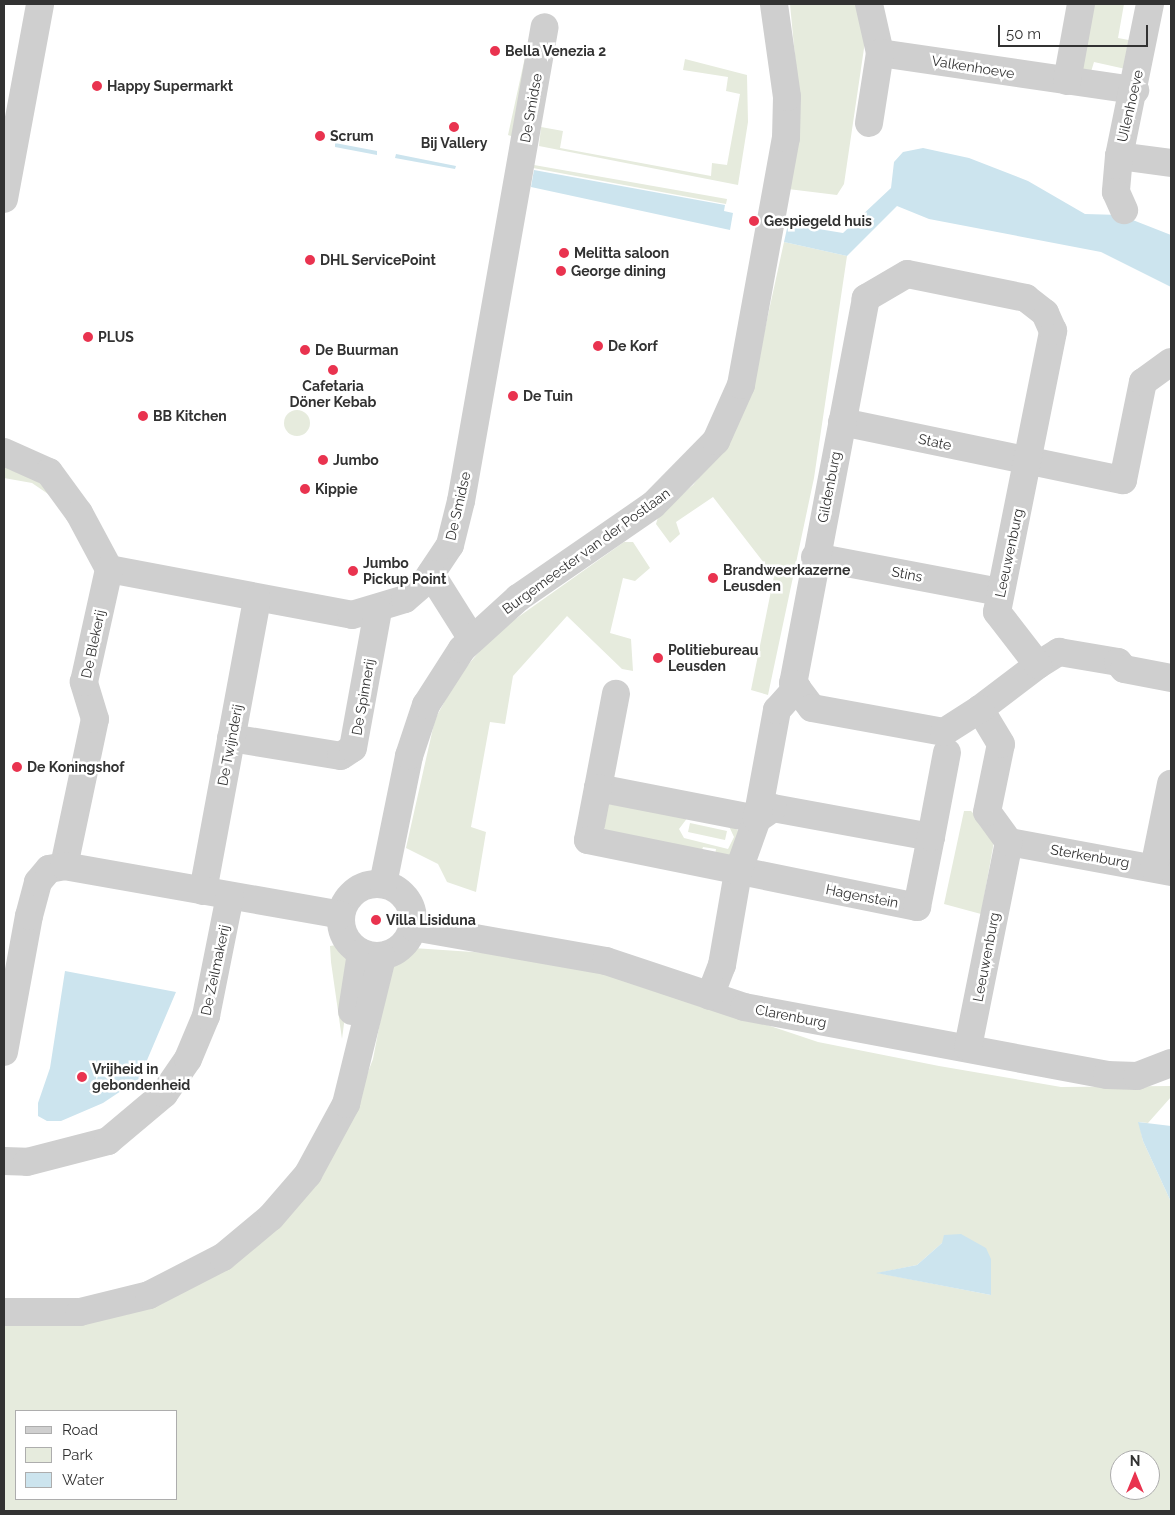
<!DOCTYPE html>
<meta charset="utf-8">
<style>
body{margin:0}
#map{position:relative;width:1175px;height:1515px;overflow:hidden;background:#fff;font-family:Raleway,sans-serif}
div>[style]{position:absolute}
.green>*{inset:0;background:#e6ebdd}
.round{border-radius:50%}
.water>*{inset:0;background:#cce4ee}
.minor>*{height:28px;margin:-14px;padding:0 14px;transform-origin:14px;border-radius:14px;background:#cfcfcf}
.minor>.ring{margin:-14px;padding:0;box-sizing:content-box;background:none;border:28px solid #cfcfcf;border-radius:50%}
.dots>*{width:14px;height:14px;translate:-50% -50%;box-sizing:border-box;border:2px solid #fff;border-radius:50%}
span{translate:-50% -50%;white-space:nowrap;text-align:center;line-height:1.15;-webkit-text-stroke:5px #fff;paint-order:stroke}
.poi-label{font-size:14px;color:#323232;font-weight:700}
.left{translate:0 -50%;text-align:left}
.street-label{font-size:14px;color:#323232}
.frame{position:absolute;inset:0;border:5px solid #323232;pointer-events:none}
.legend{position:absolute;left:15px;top:1410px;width:162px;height:90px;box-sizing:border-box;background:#fff;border:1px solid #adadad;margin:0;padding:6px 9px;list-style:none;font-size:15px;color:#323232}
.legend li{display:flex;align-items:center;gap:10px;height:25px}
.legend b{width:25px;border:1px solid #adadad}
.north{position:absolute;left:1110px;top:1450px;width:50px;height:50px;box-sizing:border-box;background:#fff;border:1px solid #adadad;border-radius:50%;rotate:0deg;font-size:14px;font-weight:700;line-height:20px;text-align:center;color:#323232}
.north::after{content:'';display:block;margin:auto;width:18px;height:22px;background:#e9334f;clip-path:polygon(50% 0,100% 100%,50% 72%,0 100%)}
.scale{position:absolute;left:998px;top:25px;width:150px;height:22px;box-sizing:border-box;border:2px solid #323232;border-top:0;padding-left:6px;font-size:15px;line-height:18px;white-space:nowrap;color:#323232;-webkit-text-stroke:4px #fff;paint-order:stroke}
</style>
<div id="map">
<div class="green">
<i style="clip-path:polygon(790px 4px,861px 4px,867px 28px,844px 184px,837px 195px,788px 189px,799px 99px)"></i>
<i style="clip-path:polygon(1091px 4px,1124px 4px,1118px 38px,1134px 41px,1130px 70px,1094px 62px,1090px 75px,1083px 72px,1080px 57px)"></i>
<i style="clip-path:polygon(530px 34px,531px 63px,524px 65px,530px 67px,517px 138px,508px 135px)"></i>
<i style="clip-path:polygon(685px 59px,747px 75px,748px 122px,738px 185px,539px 146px,541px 127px,563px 131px,560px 148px,711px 176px,712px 163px,727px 165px,740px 94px,726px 91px,728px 77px,683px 70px)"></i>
<i style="clip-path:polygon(534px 165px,727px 199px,726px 204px,533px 168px)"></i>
<i style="clip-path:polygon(784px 242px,847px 256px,814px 478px,768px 695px,751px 690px,774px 576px,713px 497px,676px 522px,680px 534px,670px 543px,656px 524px,659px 514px,693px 485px,721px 449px,754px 379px)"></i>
<i class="round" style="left:284px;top:410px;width:26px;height:26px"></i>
<i style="clip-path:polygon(4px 461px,39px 478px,51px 496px,32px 483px,4px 478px)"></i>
<i style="clip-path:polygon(624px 542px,633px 542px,650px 568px,635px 581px,623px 578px,610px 633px,631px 639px,633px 671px,622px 669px,567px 616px,513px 676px,505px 724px,490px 722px,471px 827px,486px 832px,476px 892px,447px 882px,438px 864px,406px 848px,435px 719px,458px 677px,493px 635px)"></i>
<i style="clip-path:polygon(609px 804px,688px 817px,679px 829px,684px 838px,728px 849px,734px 837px,727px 822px,740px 832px,730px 855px,715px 855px,716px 849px,703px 847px,701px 853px,605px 830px,602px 822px)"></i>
<i style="clip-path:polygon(964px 811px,971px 811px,995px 836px,981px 914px,944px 904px)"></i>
<i style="clip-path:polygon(690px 823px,727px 831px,725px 840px,688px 832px)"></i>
<i style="clip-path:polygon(336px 945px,347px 949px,352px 963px,342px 1039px,331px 962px,330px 946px)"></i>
<i style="clip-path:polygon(evenodd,413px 948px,503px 954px,634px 980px,818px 1042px,939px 1066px,1061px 1087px,1171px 1086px,1171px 1097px,1148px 1123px,1139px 1122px,1143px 1141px,1171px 1202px,1171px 1511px,4px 1511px,4px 1320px,196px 1284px,360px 1093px,373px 1059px,390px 970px,397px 954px,413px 948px,942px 1243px,991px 1295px,878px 1273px,917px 1265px,942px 1243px,413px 948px,16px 1411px,176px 1411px,176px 1499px,16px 1499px,16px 1411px,413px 948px,1120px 1460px,1150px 1460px,1150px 1490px,1120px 1490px,1120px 1460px)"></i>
</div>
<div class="water">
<i style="clip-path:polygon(335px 143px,377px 151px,377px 155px,335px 147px)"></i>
<i style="clip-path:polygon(923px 148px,969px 158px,1028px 181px,1085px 214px,1120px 215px,1171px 235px,1171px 287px,1101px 252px,929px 219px,897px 206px,847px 256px,784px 242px,788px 224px,843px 233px,891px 188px,894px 162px,903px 152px)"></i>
<i style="clip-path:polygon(396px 154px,456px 166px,455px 169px,395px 158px)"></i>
<i style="clip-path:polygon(534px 170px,725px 205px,724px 211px,733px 213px,730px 230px,531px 187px)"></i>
<i style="clip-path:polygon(65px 971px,176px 992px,139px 1079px,103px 1103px,61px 1121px,47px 1121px,38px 1116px,38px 1103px,50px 1068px)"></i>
<i style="clip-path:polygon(1138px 1122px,1171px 1126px,1171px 1202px,1143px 1141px)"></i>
<i style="clip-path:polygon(961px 1234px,986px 1248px,991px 1259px,991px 1295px,876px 1273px,917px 1265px,942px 1243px,944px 1235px)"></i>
</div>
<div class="minor">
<i style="left:869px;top:4px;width:50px;rotate:77.3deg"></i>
<i style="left:880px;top:53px;width:258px;rotate:8.3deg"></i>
<i style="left:1150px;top:4px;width:155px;rotate:101.5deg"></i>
<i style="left:1119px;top:156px;width:52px;rotate:7.7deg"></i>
<i style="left:1067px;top:81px;width:78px;rotate:-79.7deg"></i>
<i style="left:869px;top:123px;width:71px;rotate:-81.1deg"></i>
<i style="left:1119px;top:156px;width:36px;rotate:95deg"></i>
<i style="left:1116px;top:192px;width:20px;rotate:66deg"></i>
<i style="left:4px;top:199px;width:198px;rotate:-79.5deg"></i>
<i style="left:842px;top:422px;width:287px;rotate:11.7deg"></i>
<i style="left:1123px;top:480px;width:100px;rotate:-78.5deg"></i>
<i style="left:1143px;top:382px;width:34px;rotate:-36deg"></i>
<i style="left:4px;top:452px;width:49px;rotate:24deg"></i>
<i style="left:49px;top:472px;width:51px;rotate:53.8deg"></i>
<i style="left:79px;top:513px;width:64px;rotate:61.8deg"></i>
<i style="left:109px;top:569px;width:247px;rotate:10.7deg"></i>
<i style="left:352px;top:615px;width:55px;rotate:-16.8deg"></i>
<i style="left:405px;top:599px;width:28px;rotate:-41deg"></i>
<i style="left:426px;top:581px;width:43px;rotate:-56.3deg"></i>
<i style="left:450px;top:545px;width:45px;rotate:-76deg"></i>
<i style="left:461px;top:501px;width:481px;rotate:-80deg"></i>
<i style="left:815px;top:557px;width:188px;rotate:10.7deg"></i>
<i style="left:431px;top:574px;width:77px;rotate:57.8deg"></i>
<i style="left:1038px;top:665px;width:25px;rotate:-32deg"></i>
<i style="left:1059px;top:652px;width:60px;rotate:9.6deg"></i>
<i style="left:1118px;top:662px;width:9px;rotate:49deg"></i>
<i style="left:1124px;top:669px;width:48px;rotate:10.8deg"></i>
<i style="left:231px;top:738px;width:111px;rotate:9.3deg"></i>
<i style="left:341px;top:756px;width:14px;rotate:-34deg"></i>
<i style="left:353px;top:748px;width:139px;rotate:-79.7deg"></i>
<i style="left:598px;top:788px;width:96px;rotate:-79.2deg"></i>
<i style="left:931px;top:837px;width:161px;rotate:-169.6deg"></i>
<i style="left:773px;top:808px;width:19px;rotate:145deg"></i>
<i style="left:757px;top:819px;width:162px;rotate:-169deg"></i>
<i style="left:598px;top:788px;width:53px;rotate:100.9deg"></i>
<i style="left:588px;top:840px;width:336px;rotate:11.5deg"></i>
<i style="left:917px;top:907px;width:71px;rotate:-78.7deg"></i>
<i style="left:931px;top:837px;width:86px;rotate:-79.3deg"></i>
<i style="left:1009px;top:842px;width:165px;rotate:10.5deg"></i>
<i style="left:64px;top:866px;width:150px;rotate:-78.1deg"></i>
<i style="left:95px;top:719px;width:39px;rotate:-107deg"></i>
<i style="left:84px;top:682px;width:116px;rotate:-77.5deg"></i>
<i style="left:1154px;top:868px;width:86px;rotate:-78.6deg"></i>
<i class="ring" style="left:341px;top:884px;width:44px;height:44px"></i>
<i style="left:383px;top:884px;width:131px;rotate:-78.5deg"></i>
<i style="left:409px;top:756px;width:54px;rotate:-71.6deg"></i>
<i style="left:426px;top:705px;width:67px;rotate:-57.3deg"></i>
<i style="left:462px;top:649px;width:76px;rotate:-42.3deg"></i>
<i style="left:518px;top:598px;width:164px;rotate:-34.6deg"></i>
<i style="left:653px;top:505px;width:90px;rotate:-45.5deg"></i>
<i style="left:716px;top:441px;width:61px;rotate:-65.9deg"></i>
<i style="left:741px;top:385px;width:251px;rotate:-79.7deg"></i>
<i style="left:786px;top:138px;width:41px;rotate:-88.6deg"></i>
<i style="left:787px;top:97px;width:94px;rotate:-98deg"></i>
<i style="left:203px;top:891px;width:297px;rotate:-79.5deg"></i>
<i style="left:413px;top:927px;width:196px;rotate:10deg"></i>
<i style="left:606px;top:961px;width:145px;rotate:18.4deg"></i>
<i style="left:744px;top:1007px;width:369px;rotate:10.6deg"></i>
<i style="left:1107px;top:1075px;width:30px;rotate:2deg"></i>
<i style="left:1137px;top:1076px;width:36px;rotate:-21deg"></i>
<i style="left:710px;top:996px;width:33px;rotate:-69deg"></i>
<i style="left:722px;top:965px;width:94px;rotate:-80.2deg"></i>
<i style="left:738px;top:872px;width:56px;rotate:-70.3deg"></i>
<i style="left:757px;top:819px;width:111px;rotate:-79.6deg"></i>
<i style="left:777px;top:710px;width:30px;rotate:-48deg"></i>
<i style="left:352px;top:1011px;width:59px;rotate:-81.2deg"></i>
<i style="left:968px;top:1047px;width:209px;rotate:-78.7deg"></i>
<i style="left:1009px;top:842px;width:37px;rotate:-126deg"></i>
<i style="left:987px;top:812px;width:69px;rotate:-78.4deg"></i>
<i style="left:1001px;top:744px;width:41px;rotate:-121deg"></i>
<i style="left:980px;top:709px;width:73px;rotate:-37.2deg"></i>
<i style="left:1038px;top:665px;width:67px;rotate:-127.7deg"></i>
<i style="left:997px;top:612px;width:287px;rotate:-78.7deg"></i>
<i style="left:1053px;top:331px;width:20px;rotate:-114deg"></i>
<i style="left:1045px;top:313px;width:24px;rotate:-142deg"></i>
<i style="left:1026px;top:298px;width:121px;rotate:-168.6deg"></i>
<i style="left:907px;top:274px;width:48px;rotate:149.7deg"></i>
<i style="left:866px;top:298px;width:392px;rotate:100.7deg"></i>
<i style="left:793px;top:683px;width:31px;rotate:53deg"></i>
<i style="left:812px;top:708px;width:134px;rotate:10.3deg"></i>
<i style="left:944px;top:732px;width:43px;rotate:-32.6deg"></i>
<i style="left:4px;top:1052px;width:138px;rotate:-79.6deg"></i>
<i style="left:29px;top:916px;width:35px;rotate:-75deg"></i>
<i style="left:38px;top:882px;width:17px;rotate:-50deg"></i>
<i style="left:49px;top:869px;width:15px;rotate:-11deg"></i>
<i style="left:64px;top:866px;width:281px;rotate:10deg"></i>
<i style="left:4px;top:1161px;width:23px;rotate:2deg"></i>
<i style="left:27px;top:1162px;width:84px;rotate:-14.5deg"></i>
<i style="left:108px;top:1141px;width:73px;rotate:-40deg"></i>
<i style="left:164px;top:1094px;width:42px;rotate:-55.6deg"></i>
<i style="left:188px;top:1059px;width:47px;rotate:-67.3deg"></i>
<i style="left:206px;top:1016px;width:122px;rotate:-78.7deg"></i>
<i style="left:4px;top:1312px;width:76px"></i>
<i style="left:80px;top:1312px;width:71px;rotate:-13.8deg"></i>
<i style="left:149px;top:1295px;width:83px;rotate:-27.2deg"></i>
<i style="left:223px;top:1257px;width:62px;rotate:-39.8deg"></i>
<i style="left:271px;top:1217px;width:57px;rotate:-49.3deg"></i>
<i style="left:308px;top:1174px;width:80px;rotate:-61.5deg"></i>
<i style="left:346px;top:1104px;width:151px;rotate:-76.2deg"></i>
</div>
<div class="dots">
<i style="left:495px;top:51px;background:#e9334f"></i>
<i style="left:97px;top:86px;background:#e9334f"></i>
<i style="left:454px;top:127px;background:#e9334f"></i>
<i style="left:320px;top:136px;background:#e9334f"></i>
<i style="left:754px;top:221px;background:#e9334f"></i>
<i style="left:564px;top:253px;background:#e9334f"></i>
<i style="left:310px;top:260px;background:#e9334f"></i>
<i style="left:561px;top:271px;background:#e9334f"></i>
<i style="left:88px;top:337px;background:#e9334f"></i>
<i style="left:598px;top:346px;background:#e9334f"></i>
<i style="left:305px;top:350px;background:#e9334f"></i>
<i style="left:333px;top:370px;background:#e9334f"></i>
<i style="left:513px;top:396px;background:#e9334f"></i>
<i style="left:143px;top:416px;background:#e9334f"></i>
<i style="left:323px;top:460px;background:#e9334f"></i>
<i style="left:305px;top:489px;background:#e9334f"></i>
<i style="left:353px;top:571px;background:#e9334f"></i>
<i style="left:713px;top:578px;background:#e9334f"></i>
<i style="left:658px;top:658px;background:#e9334f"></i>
<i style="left:17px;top:767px;background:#e9334f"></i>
<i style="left:376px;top:920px;background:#e9334f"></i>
<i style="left:82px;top:1077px;background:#e9334f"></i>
</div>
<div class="poi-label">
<span class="left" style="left:505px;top:51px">Bella Venezia 2</span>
<span class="left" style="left:107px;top:86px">Happy Supermarkt</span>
<span class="left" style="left:330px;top:136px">Scrum</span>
<span style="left:454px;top:143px">Bij Vallery</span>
<span class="left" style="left:764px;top:221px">Gespiegeld huis</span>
<span class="left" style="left:574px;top:253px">Melitta saloon</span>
<span class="left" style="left:320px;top:260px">DHL ServicePoint</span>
<span class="left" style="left:571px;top:271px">George dining</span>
<span class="left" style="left:98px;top:337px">PLUS</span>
<span class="left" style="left:608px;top:346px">De Korf</span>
<span class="left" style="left:315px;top:350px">De Buurman</span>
<span style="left:333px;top:394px">Cafetaria<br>Döner Kebab</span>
<span class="left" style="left:523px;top:396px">De Tuin</span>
<span class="left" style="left:153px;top:416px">BB Kitchen</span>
<span class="left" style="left:333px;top:460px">Jumbo</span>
<span class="left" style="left:315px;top:489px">Kippie</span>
<span class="left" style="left:363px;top:571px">Jumbo<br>Pickup Point</span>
<span class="left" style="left:723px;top:578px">Brandweerkazerne<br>Leusden</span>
<span class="left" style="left:668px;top:658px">Politiebureau<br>Leusden</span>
<span class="left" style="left:27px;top:767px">De Koningshof</span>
<span class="left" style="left:386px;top:920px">Villa Lisiduna</span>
<span class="left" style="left:92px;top:1077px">Vrijheid in<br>gebondenheid</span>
</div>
<div class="street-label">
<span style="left:973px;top:67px;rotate:9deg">Valkenhoeve</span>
<span style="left:1130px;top:106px;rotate:-77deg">Uilenhoeve</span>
<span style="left:531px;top:108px;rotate:-80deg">De Smidse</span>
<span style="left:935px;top:442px;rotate:12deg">State</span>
<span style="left:829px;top:487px;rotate:-79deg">Gildenburg</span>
<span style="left:458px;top:506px;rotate:-77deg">De Smidse</span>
<span style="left:586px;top:551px;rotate:-36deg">Burgemeester van der Postlaan</span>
<span style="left:1009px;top:553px;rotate:-78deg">Leeuwenburg</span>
<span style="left:907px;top:574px;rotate:11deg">Stins</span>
<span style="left:93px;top:644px;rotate:-78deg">De Blekerij</span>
<span style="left:363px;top:697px;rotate:-80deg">De Spinnerij</span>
<span style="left:230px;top:745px;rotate:-79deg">De Twijnderij</span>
<span style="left:1090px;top:856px;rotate:10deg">Sterkenburg</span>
<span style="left:862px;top:896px;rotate:11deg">Hagenstein</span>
<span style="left:986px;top:957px;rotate:-79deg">Leeuwenburg</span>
<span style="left:215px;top:970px;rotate:-78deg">De Zeilmakerij</span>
<span style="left:791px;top:1016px;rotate:11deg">Clarenburg</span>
</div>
<div class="frame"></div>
<ul class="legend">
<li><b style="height:6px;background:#cfcfcf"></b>Road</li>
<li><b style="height:14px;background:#e6ebdd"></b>Park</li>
<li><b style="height:14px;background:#cce4ee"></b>Water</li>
</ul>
<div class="north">N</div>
<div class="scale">50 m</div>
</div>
